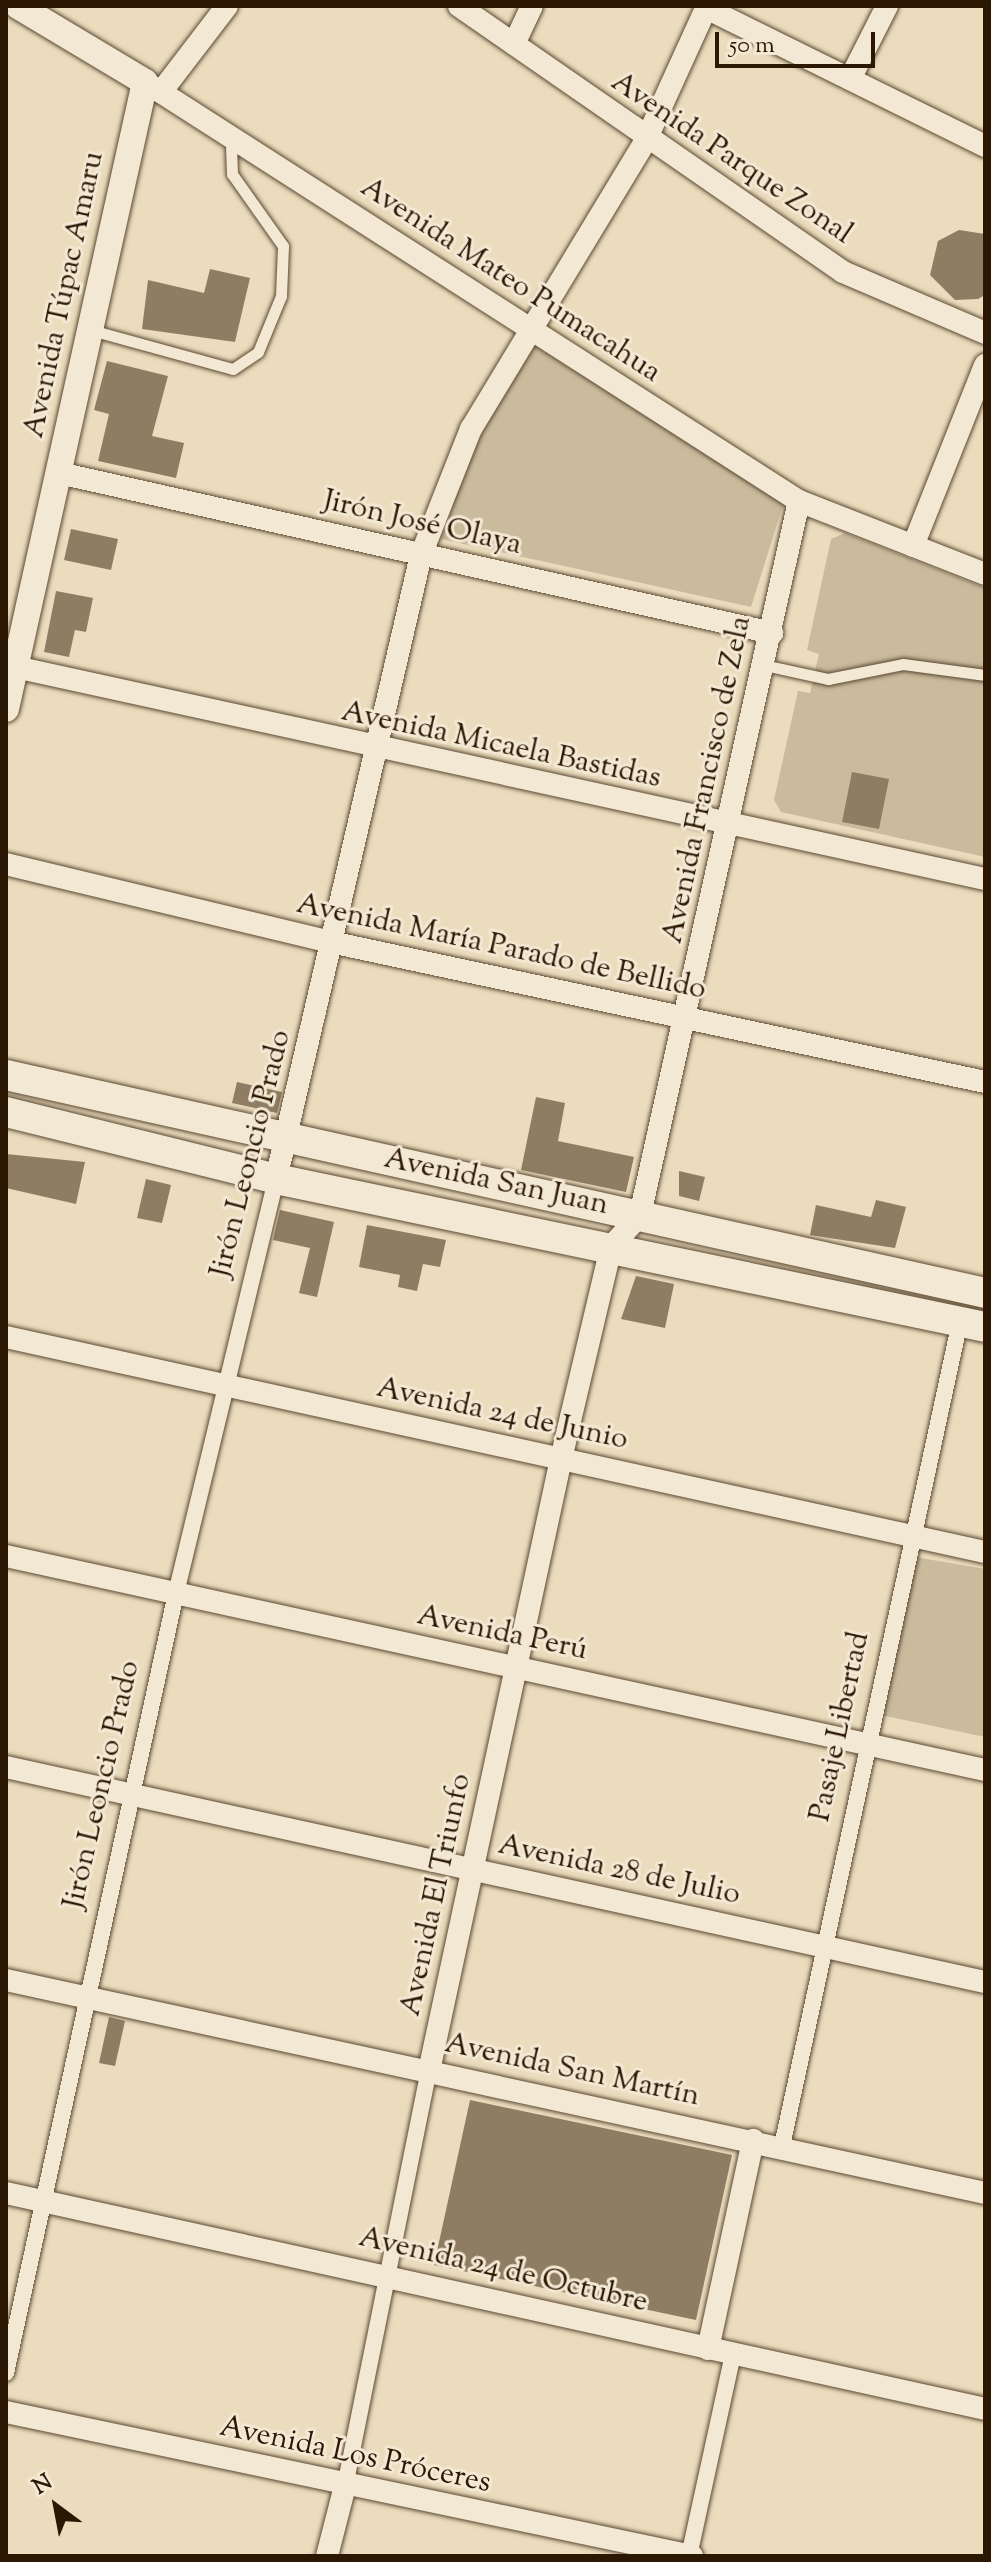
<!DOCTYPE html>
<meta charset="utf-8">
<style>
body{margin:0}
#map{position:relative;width:991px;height:2562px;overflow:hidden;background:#ebdcbd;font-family:"Sorts Mill Goudy",serif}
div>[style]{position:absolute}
.green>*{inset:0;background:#cabb9d}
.building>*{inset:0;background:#8f7d63}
.roads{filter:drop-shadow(0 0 2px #5b4831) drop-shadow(0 0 2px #5b4831)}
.service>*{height:11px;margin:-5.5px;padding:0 5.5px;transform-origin:5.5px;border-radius:5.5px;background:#f2e8d4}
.pedestrian>*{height:16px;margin:-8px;padding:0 8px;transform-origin:8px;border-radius:8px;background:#f2e8d4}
.minor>*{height:22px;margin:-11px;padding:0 11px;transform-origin:11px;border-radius:11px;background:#f2e8d4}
.tertiary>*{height:26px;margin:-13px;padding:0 13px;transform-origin:13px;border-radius:13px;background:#f2e8d4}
.secondary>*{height:30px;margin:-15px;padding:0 15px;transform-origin:15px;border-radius:15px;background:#f2e8d4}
span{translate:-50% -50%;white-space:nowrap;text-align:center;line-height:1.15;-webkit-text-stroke:6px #f2e8d4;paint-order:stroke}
.street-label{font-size:30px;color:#2b1702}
.frame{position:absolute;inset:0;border:8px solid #2b1702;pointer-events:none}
.north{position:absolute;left:16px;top:2466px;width:80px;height:80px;-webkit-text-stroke:6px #f2e8d4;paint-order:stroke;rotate:328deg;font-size:22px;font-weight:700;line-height:32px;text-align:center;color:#2b1702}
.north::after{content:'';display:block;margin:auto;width:28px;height:36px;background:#2b1702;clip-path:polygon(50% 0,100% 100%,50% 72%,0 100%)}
.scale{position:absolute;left:715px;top:32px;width:160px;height:36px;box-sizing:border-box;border:4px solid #2b1702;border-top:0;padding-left:10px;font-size:24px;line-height:28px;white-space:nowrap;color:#2b1702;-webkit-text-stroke:6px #f2e8d4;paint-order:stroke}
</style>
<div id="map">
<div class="green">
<i style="clip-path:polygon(531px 343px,784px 502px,751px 607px,441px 539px,470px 453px)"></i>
<i style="clip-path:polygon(845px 533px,985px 588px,985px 857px,781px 812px,774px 800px,798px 691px,810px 693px,819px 654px,807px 650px,831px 539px)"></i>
<i style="clip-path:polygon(915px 1557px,985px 1569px,985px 1737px,881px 1715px)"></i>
</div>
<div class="building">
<i style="clip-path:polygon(959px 230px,985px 234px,985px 295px,978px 299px,955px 300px,930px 275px,938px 241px)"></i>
<i style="clip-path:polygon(210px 269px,250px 278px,235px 342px,142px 329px,148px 280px,204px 293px)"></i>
<i style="clip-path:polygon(107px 361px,168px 376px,152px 436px,184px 443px,176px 478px,98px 461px,109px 414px,94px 410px)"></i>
<i style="clip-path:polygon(71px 529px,118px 539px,111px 570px,64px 560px)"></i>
<i style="clip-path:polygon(56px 591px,93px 598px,86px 632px,75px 630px,69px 657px,44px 652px)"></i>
<i style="clip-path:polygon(852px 772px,889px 779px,879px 829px,842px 822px)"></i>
<i style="clip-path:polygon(237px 1082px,282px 1092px,277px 1113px,232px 1103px)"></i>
<i style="clip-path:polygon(536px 1097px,565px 1103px,558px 1141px,634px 1157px,626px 1192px,521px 1170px)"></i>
<i style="clip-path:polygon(6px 1154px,85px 1162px,76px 1204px,6px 1188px)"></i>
<i style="clip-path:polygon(679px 1171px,705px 1177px,699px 1201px,679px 1196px)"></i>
<i style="clip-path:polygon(146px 1179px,171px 1185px,162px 1223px,137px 1218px)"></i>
<i style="clip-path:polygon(876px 1200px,906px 1207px,895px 1248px,810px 1235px,816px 1205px,871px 1217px)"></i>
<i style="clip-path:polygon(280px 1210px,334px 1222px,317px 1297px,299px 1293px,310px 1248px,273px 1240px)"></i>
<i style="clip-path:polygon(367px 1225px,446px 1240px,440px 1267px,423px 1264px,417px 1291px,398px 1287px,400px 1275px,359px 1267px)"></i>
<i style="clip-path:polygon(636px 1276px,674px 1284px,665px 1328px,621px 1319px)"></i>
<i style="clip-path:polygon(109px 2017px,125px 2021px,115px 2066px,99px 2063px)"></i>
<i style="clip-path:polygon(470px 2100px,732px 2155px,696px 2320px,434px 2265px)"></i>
</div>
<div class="roads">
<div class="service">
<i style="left:91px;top:330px;width:147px;rotate:15.4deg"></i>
<i style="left:233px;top:369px;width:30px;rotate:-34deg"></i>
<i style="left:258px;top:352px;width:61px;rotate:-67.7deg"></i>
<i style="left:281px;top:296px;width:50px;rotate:-87.7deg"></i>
<i style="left:283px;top:246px;width:88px;rotate:-125.3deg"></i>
<i style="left:232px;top:174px;width:36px;rotate:-92deg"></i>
<i style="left:764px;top:665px;width:66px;rotate:12.3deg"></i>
<i style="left:828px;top:679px;width:76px;rotate:-11.3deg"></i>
<i style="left:903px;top:664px;width:83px;rotate:7.6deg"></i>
</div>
<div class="pedestrian">
<i style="left:782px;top:2146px;width:844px;rotate:-77.82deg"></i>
<i style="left:6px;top:2373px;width:798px;rotate:-77.7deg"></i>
<i style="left:176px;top:1593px;width:426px;rotate:-76.4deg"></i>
<i style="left:345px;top:2486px;width:423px;rotate:-78.6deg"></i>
<i style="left:689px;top:2556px;width:207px;rotate:-77.7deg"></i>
</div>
<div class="minor">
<i style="left:459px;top:6px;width:467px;rotate:34.7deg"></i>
<i style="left:843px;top:272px;width:155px;rotate:23.2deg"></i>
<i style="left:706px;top:8px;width:311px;rotate:26.3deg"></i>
<i style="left:514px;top:44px;width:42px;rotate:-64.7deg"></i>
<i style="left:850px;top:79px;width:82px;rotate:-63.1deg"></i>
<i style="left:145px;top:82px;width:777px;rotate:32.65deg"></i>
<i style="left:799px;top:501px;width:200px;rotate:21.4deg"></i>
<i style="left:161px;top:92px;width:108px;rotate:-52.5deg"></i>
<i style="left:59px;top:473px;width:731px;rotate:12.65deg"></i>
<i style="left:913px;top:546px;width:195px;rotate:-68.3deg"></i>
<i style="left:6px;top:665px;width:1002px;rotate:12.33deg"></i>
<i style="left:6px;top:864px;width:338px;rotate:13.5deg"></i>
<i style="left:335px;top:943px;width:665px;rotate:12.07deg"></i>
<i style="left:276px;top:1179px;width:641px;rotate:-76.92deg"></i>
<i style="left:421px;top:555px;width:136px;rotate:-68.4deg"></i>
<i style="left:471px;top:429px;width:338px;rotate:-58.8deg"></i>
<i style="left:646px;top:140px;width:147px;rotate:-65.5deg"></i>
<i style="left:6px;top:1337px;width:1002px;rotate:12.39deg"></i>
<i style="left:6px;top:1556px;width:1002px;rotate:12.33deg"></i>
<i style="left:6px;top:1767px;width:1002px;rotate:12.39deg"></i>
<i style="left:6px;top:1980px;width:1002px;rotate:12.27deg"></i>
<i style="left:429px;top:2071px;width:626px;rotate:-77.83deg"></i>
<i style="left:561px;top:1459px;width:218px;rotate:-76.7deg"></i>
<i style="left:611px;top:1247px;width:43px;rotate:-47.8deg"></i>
<i style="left:640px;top:1215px;width:731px;rotate:-77.45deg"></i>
<i style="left:6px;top:2193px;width:1003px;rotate:12.44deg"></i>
<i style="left:708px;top:2349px;width:214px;rotate:-77.8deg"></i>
<i style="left:6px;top:2412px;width:701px;rotate:11.85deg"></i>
<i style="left:327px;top:2556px;width:72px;rotate:-75.6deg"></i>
</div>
<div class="tertiary">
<i style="left:6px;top:709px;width:642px;rotate:-77.5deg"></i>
<i style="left:145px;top:82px;width:148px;rotate:-149.1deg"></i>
</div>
<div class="secondary">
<i style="left:6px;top:1075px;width:1003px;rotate:12.55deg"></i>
<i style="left:6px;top:1112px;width:278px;rotate:13.9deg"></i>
<i style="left:276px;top:1179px;width:724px;rotate:11.79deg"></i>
</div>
</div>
<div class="street-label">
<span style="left:731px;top:159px;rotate:34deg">Avenida Parque Zonal</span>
<span style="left:510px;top:281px;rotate:33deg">Avenida Mateo Pumacahua</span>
<span style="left:65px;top:295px;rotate:-78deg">Avenida Túpac Amaru</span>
<span style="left:422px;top:524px;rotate:13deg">Jirón José Olaya</span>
<span style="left:501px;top:746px;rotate:12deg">Avenida Micaela Bastidas</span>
<span style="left:708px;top:780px;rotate:-78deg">Avenida Francisco de Zela</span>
<span style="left:501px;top:948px;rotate:12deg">Avenida María Parado de Bellido</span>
<span style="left:252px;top:1154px;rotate:-76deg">Jirón Leoncio Prado</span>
<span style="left:496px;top:1183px;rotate:12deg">Avenida San Juan</span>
<span style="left:502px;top:1415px;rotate:12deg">Avenida 24 de Junio</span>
<span style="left:502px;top:1634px;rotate:12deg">Avenida Perú</span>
<span style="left:841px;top:1727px;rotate:-78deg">Pasaje Libertad</span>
<span style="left:103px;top:1785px;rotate:-77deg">Jirón Leoncio Prado</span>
<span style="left:619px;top:1871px;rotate:12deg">Avenida 28 de Julio</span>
<span style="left:437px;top:1895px;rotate:-78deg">Avenida El Triunfo</span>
<span style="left:572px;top:2071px;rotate:12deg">Avenida San Martín</span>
<span style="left:503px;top:2271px;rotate:13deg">Avenida 24 de Octubre</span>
<span style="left:355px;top:2456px;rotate:12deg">Avenida Los Próceres</span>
</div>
<div class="frame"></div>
<div class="north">N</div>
<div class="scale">50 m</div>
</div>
